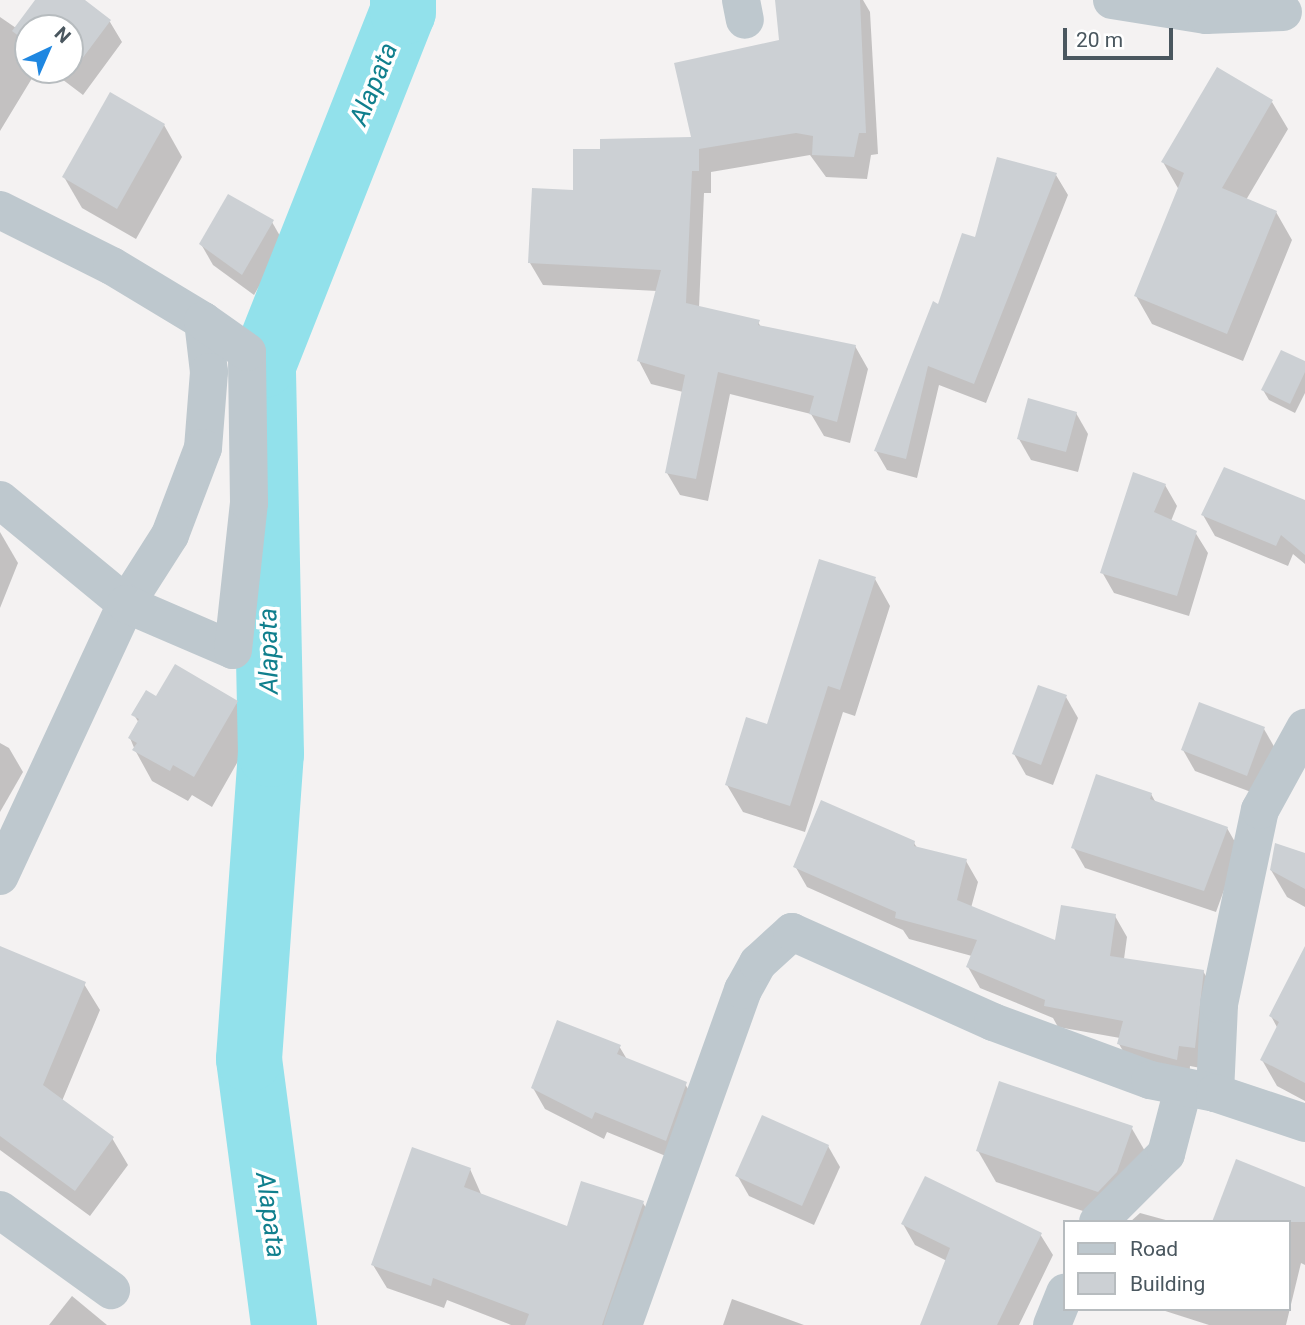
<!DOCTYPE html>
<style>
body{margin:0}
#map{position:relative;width:1305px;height:1325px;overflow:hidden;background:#f4f2f2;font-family:Roboto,sans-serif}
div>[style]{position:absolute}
.shadow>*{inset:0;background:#0003}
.river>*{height:66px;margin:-33px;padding:0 33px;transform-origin:33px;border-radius:33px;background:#92e1eb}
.building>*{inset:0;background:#ccd0d4}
.minor>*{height:38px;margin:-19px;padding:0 19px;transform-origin:19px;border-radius:19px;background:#bec8ce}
span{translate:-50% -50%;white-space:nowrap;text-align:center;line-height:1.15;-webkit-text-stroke:7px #fff;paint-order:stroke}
.water-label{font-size:26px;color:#107f8d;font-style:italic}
.legend{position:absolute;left:1063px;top:1220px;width:228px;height:91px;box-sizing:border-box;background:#fff;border:2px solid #b7bcbf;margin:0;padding:9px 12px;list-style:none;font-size:21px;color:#4a575f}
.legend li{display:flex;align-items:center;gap:14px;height:35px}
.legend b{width:35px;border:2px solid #b7bcbf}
.north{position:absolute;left:14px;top:14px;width:70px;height:70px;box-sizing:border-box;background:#fff;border:2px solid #b7bcbf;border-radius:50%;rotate:44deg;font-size:19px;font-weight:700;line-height:28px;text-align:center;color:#4a575f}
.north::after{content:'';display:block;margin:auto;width:24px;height:32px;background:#1f87e1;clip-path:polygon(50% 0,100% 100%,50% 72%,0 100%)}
.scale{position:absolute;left:1063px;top:28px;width:110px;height:32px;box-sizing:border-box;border:4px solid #4a575f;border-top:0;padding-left:9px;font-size:21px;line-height:24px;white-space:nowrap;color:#4a575f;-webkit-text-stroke:5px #fff;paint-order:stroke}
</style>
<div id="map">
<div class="shadow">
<i style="clip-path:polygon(37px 0,82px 0,110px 22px,122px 42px,83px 95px,50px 70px,70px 70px,70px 28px,28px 28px,28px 70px,37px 70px,0 131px,0 17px,16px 28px)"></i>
<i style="clip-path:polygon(777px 0,863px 0,870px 12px,878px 154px,871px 155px,867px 179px,826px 177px,810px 155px,711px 172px,711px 193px,704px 193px,699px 308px,758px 322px,761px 327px,855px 346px,868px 369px,850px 443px,824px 436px,811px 414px,730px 394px,708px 501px,680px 495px,667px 473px,683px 392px,651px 384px,639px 361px,657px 291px,543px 285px,530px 263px,602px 151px,693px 139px,781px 41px)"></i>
<i style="clip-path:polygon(1272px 102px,1288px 129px,1246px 200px,1276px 212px,1292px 240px,1243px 361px,1152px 324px,1136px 296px,1179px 190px,1163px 162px)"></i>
<i style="clip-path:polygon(164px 125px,182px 157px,136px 239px,82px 208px,64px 177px)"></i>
<i style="clip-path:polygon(1056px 175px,1068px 195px,986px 403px,939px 385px,917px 478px,887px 470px,876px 451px,939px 306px,976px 239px)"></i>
<i style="clip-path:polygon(272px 222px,284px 243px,254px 295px,213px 265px,201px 244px)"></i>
<i style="clip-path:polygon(1305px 363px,1305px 393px,1295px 413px,1269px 400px,1263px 390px)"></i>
<i style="clip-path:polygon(1076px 413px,1088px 434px,1078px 472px,1031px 460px,1019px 439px)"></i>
<i style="clip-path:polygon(1165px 485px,1177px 506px,1171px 521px,1195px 532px,1208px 553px,1189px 616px,1114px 593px,1102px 572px)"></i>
<i style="clip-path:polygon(1305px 502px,1305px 564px,1293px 554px,1288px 566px,1215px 536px,1203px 515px)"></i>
<i style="clip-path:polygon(0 532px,18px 563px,0 608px)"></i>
<i style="clip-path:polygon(875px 579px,890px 606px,855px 716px,843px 712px,805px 832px,743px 812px,727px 785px)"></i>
<i style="clip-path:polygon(1066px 697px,1078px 718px,1053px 785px,1026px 775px,1014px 754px)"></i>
<i style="clip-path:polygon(157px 698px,236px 702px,254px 733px,212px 807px,192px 795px,188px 801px,152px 781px,135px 750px,130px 738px,139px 723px,134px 715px)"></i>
<i style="clip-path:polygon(1264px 729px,1276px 750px,1259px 795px,1195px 771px,1183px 750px)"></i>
<i style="clip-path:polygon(0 743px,9px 748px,23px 772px,0 812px)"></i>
<i style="clip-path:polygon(1151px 794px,1156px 803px,1227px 828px,1239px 849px,1216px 912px,1085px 868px,1073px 847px)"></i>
<i style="clip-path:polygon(914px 843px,918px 849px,966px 861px,978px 882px,971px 908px,1057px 943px,1115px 916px,1127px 937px,1124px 959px,1203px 971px,1215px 992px,1206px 1069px,1190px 1066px,1189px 1080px,1131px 1065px,1119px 1044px,1120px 1038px,1058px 1027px,1053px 1018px,980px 988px,968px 967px,972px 956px,909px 939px,903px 930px,807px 887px,795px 866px)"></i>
<i style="clip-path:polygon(1305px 855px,1305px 907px,1287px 897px,1271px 870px)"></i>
<i style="clip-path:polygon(0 948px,84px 984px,100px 1010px,62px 1101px,112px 1138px,128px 1165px,90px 1216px,0 1150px)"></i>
<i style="clip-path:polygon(1305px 950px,1305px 1101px,1277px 1086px,1262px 1060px,1278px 1029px,1271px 1016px)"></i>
<i style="clip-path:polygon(619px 1046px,628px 1061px,685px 1084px,698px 1105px,678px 1161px,607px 1132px,604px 1139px,545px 1109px,533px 1088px)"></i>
<i style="clip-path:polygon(1131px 1127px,1149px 1158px,1116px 1222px,996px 1182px,978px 1151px)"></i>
<i style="clip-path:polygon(828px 1146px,840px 1167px,814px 1225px,749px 1196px,737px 1175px)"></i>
<i style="clip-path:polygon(470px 1169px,482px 1196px,568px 1228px,643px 1203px,657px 1226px,621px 1325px,511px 1325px,447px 1300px,444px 1308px,387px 1288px,373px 1265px)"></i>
<i style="clip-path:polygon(1305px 1189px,1305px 1265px,1301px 1263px,1286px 1325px,1209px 1325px,1159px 1309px,1289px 1309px,1289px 1222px)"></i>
<i style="clip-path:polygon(1140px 1213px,1173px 1222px,1130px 1222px)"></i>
<i style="clip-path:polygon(903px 1224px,1040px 1234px,1053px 1255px,1019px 1325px,921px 1325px,947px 1261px,915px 1245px)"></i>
<i style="clip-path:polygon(72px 1296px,107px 1325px,49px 1325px)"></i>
<i style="clip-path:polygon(732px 1299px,804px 1325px,723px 1325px)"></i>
</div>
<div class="river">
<i style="left:284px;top:1325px;width:268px;rotate:-97.5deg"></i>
<i style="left:249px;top:1059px;width:306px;rotate:-85.9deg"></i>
<i style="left:271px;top:754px;width:389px;rotate:-91.2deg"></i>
<i style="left:263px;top:365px;width:380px;rotate:-68.4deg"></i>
<i style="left:403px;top:12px;width:12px;rotate:-90deg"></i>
</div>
<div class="building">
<i style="clip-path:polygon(35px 0,85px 0,111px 20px,70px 75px,63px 70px,70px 70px,70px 28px,28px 28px,28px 43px,12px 31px)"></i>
<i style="clip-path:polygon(775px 0,860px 0,866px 133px,859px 133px,854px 157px,812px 155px,813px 136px,796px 133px,699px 149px,699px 171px,692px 171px,686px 303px,760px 320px,758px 325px,856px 345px,837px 422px,809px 414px,814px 396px,718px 372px,696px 479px,665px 473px,685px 375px,637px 361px,661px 270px,528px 263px,532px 188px,573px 190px,573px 149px,600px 149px,600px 139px,691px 137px,674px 63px,779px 40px)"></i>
<i style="clip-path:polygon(1217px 67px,1273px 100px,1222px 188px,1277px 211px,1227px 334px,1134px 296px,1184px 173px,1161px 162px)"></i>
<i style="clip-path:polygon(110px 92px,165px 124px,117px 209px,62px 177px)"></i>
<i style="clip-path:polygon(997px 157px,1057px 173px,974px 384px,928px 366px,906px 459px,874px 451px,933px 301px,938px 304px,962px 233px,975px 237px)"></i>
<i style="clip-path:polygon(228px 194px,274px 220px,242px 275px,199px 244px)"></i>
<i style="clip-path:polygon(1281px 350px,1305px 361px,1305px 372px,1290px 404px,1261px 390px)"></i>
<i style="clip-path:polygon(1028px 398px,1077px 412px,1066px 452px,1017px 439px)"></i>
<i style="clip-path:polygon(1224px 467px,1305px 500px,1305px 555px,1281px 535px,1276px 546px,1201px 515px)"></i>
<i style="clip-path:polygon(1133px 472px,1166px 484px,1154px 512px,1197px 531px,1177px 596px,1100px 573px)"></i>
<i style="clip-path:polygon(819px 559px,876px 577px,840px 690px,828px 686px,790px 806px,725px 785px,746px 717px,767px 724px)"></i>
<i style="clip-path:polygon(175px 664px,238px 701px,194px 777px,173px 765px,170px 771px,132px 750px,137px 743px,128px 738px,139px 719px,131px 715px,146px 690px,156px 696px)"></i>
<i style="clip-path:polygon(1038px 685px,1067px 695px,1041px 765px,1012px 754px)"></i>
<i style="clip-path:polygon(1199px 702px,1265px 727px,1247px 776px,1181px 750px)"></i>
<i style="clip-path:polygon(1096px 774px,1152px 793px,1150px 799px,1228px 827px,1204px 891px,1071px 848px)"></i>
<i style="clip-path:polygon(821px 800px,915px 841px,914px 846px,967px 859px,957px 900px,1055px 940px,1061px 905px,1116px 914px,1110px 956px,1204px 970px,1195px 1048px,1179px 1046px,1177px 1060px,1117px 1044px,1123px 1021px,1044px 1006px,1045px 1000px,966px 967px,977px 940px,895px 918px,896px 912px,793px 867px)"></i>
<i style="clip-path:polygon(1275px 843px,1305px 853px,1305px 889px,1270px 870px)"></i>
<i style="clip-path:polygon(0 946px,86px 982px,43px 1085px,114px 1137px,75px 1191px,0 1136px)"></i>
<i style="clip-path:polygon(1305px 946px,1305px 1083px,1260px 1060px,1279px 1022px,1269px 1016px)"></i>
<i style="clip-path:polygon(557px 1020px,621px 1045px,617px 1054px,687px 1082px,666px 1141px,595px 1112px,592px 1119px,531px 1088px)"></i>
<i style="clip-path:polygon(999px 1081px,1133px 1126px,1117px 1172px,1098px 1192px,976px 1151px)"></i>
<i style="clip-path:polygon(762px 1115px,829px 1145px,802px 1206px,735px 1176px)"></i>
<i style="clip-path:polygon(412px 1147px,471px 1168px,464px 1187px,567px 1226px,581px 1181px,644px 1201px,602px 1325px,525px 1325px,529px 1314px,433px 1278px,431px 1286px,371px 1265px)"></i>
<i style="clip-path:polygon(1236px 1159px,1305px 1187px,1305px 1222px,1212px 1222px)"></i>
<i style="clip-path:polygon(925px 1176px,1042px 1233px,997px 1325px,920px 1325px,950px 1248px,901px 1224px)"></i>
</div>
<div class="minor">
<i style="left:741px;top:0;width:20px;rotate:79deg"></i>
<i style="left:1112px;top:0;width:95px;rotate:9.1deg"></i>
<i style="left:1206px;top:15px;width:77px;rotate:-2.2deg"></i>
<i style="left:0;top:210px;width:125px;rotate:26.6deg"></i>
<i style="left:112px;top:266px;width:106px;rotate:31.1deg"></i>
<i style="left:203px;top:321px;width:51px;rotate:83.3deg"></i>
<i style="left:209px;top:372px;width:76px;rotate:94.5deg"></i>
<i style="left:203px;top:448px;width:93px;rotate:110.8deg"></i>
<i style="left:170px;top:535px;width:82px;rotate:122.5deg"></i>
<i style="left:126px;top:604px;width:300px;rotate:114.9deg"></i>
<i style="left:0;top:500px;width:163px;rotate:39.5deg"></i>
<i style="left:126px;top:604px;width:116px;rotate:23.3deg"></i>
<i style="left:233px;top:650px;width:148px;rotate:-83.8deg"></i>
<i style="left:249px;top:503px;width:151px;rotate:-90.8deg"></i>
<i style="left:247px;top:352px;width:54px;rotate:-144.8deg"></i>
<i style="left:1215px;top:1093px;width:89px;rotate:-87.4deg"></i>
<i style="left:1219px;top:1004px;width:198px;rotate:-78.1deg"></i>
<i style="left:1260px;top:810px;width:94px;rotate:-61.2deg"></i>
<i style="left:0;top:1210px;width:137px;rotate:35.8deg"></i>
<i style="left:1098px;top:1222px;width:96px;rotate:-45deg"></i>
<i style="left:1166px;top:1154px;width:67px;rotate:-75.3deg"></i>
<i style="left:623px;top:1325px;width:356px;rotate:-70.3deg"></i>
<i style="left:743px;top:990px;width:31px;rotate:-61deg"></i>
<i style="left:758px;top:963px;width:46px;rotate:-42.4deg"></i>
<i style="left:792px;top:932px;width:220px;rotate:24.1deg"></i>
<i style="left:993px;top:1022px;width:167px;rotate:20.3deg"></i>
<i style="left:1150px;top:1080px;width:66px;rotate:11.3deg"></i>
<i style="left:1215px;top:1093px;width:95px;rotate:18.4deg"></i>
<i style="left:1052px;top:1325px;width:35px;rotate:-68deg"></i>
</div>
<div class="water-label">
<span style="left:374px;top:84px;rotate:-68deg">Alapata</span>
<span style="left:269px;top:651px;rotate:-91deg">Alapata</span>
<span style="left:270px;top:1215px;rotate:82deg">Alapata</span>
</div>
<ul class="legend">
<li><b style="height:9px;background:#bec8ce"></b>Road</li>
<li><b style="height:19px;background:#ccd0d4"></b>Building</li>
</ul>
<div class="north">N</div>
<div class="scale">20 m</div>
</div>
